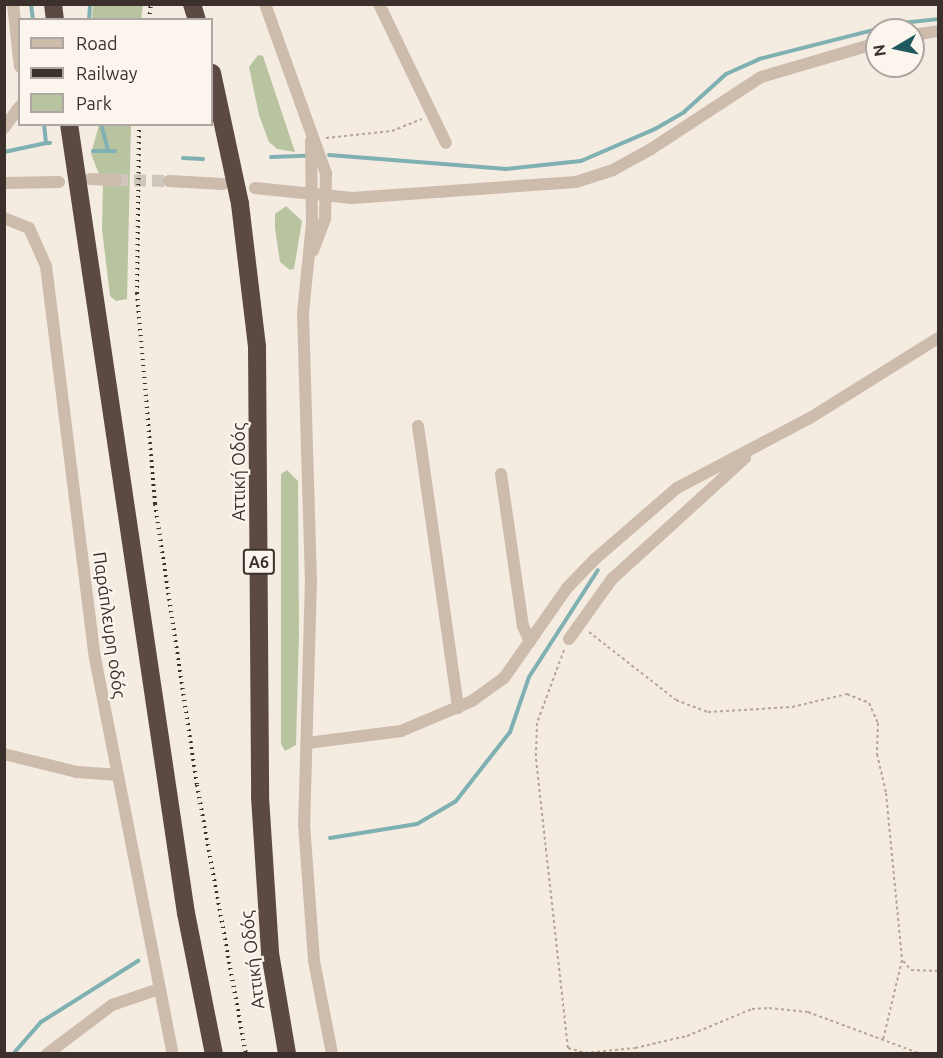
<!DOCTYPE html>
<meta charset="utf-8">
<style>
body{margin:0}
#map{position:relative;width:943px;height:1058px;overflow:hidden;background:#f4ebe1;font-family:Ubuntu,sans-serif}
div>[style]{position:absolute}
.green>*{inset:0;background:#b8c4a0}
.stream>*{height:4px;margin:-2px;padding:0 2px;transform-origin:2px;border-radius:2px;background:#7fb0b2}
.minor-tunnel>*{height:12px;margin-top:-6px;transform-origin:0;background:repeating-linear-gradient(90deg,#cfc6bd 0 12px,transparent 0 18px)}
.path>*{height:2px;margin-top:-1px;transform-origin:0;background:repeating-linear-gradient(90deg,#b9a596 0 3px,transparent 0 6px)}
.minor>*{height:12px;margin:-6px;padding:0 6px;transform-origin:6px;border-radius:6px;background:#cdbbac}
.highway>*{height:18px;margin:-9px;padding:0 9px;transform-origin:9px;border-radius:9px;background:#5c4a42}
.rail>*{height:4px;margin-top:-2px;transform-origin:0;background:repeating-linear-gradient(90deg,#3b302b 0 1.5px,transparent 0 6px)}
span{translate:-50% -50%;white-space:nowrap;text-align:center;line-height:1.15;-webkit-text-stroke:4.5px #fbf5ee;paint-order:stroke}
.shield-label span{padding:2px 4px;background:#fbf5ee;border:2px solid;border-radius:4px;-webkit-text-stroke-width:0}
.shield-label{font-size:16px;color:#3b302b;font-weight:700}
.street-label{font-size:18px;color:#3b302b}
.frame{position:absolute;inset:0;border:6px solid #3b302b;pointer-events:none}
.legend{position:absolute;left:18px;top:18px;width:195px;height:108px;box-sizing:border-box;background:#fbf5ee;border:2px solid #aea6a0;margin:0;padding:8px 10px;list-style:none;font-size:18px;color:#3b302b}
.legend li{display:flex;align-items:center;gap:12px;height:30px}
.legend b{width:30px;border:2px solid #aea6a0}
.north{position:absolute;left:865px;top:18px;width:60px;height:60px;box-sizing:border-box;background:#fbf5ee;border:2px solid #aea6a0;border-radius:50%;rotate:261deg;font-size:16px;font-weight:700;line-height:24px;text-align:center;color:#3b302b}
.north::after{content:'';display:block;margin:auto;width:21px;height:27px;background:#1f5a5e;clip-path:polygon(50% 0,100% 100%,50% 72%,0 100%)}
</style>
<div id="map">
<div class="green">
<i style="clip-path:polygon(93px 5px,93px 4px,143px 5px,141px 19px,92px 19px)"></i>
<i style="clip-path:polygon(258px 55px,263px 56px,295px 152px,277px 149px,269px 142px,259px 115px,249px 67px)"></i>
<i style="clip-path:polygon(99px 125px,131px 125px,127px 299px,116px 301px,110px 296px,102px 229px,103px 184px,91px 154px)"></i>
<i style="clip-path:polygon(286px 206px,302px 221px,294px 269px,290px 270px,280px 262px,275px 228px,275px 214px)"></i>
<i style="clip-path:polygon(287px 470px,298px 481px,299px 632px,296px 745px,285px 751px,281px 744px,281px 474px)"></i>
</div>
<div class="stream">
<i style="left:31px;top:4px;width:16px;rotate:83deg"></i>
<i style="left:89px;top:20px;width:16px;rotate:-86deg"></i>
<i style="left:44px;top:124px;width:19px;rotate:84deg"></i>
<i style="left:46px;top:143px;width:4px"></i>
<i style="left:101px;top:124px;width:27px;rotate:75deg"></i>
<i style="left:93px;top:151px;width:22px"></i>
<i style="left:4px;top:152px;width:43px;rotate:-12.1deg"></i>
<i style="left:329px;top:155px;width:178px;rotate:4.5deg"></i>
<i style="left:506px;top:169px;width:75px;rotate:-6.1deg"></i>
<i style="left:581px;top:161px;width:81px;rotate:-23.4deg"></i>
<i style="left:655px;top:129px;width:34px;rotate:-30deg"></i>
<i style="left:684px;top:112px;width:57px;rotate:-42.1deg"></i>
<i style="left:726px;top:74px;width:36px;rotate:-24deg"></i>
<i style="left:759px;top:59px;width:146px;rotate:-14.2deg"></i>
<i style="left:901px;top:23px;width:37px;rotate:-6deg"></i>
<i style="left:271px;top:157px;width:34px;rotate:-2deg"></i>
<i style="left:183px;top:158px;width:20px;rotate:3deg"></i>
<i style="left:330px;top:838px;width:88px;rotate:-9.1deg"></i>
<i style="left:417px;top:824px;width:45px;rotate:-30.5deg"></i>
<i style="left:456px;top:801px;width:88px;rotate:-52deg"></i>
<i style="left:510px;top:732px;width:58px;rotate:-70.9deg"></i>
<i style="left:529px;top:677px;width:127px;rotate:-57.2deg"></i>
<i style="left:13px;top:1054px;width:43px;rotate:-48.8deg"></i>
<i style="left:41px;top:1022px;width:115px;rotate:-32.2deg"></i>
</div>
<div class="minor-tunnel">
<i style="left:116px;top:180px;width:53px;rotate:1.1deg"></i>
</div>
<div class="path">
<i style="left:326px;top:138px;width:66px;rotate:-6.1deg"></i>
<i style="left:392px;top:131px;width:32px;rotate:-22deg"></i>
<i style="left:589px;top:632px;width:110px;rotate:38deg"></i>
<i style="left:676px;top:700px;width:34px;rotate:21deg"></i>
<i style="left:708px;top:712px;width:84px;rotate:-3.4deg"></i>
<i style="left:792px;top:707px;width:57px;rotate:-13.3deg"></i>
<i style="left:847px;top:694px;width:24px;rotate:22deg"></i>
<i style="left:869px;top:703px;width:22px;rotate:66deg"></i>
<i style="left:878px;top:723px;width:31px;rotate:92deg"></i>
<i style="left:877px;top:754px;width:40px;rotate:77deg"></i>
<i style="left:886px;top:793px;width:168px;rotate:84.5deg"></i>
<i style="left:902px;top:960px;width:82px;rotate:103.4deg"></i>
<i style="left:564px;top:650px;width:78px;rotate:110.3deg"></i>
<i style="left:537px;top:723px;width:36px;rotate:92deg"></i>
<i style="left:536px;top:759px;width:291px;rotate:83.7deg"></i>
<i style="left:568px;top:1048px;width:18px;rotate:16deg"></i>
<i style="left:585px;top:1053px;width:50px;rotate:-5.7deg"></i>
<i style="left:635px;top:1048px;width:53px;rotate:-13deg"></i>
<i style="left:687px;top:1036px;width:70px;rotate:-22.6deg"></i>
<i style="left:752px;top:1009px;width:17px;rotate:-3deg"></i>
<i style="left:769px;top:1008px;width:39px;rotate:6deg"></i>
<i style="left:808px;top:1012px;width:121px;rotate:20.4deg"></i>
<i style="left:903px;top:961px;width:12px;rotate:48deg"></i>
<i style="left:911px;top:970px;width:27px;rotate:2deg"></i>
</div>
<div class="minor">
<i style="left:13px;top:4px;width:63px;rotate:83.7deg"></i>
<i style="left:265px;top:4px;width:180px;rotate:70.2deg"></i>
<i style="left:326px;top:173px;width:46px;rotate:91.2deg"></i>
<i style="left:325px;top:219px;width:34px;rotate:111deg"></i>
<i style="left:379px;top:4px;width:154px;rotate:64.3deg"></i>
<i style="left:913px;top:35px;width:25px;rotate:-9deg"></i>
<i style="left:4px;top:128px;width:27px;rotate:-54deg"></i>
<i style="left:311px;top:141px;width:82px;rotate:89.3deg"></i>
<i style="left:312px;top:223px;width:90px;rotate:95.7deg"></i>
<i style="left:303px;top:313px;width:266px;rotate:88.3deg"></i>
<i style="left:311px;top:579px;width:245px;rotate:91.6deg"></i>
<i style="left:304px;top:824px;width:137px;rotate:85.8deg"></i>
<i style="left:314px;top:961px;width:95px;rotate:79deg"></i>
<i style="left:90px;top:179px;width:26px;rotate:2deg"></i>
<i style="left:169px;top:181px;width:54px;rotate:3.2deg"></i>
<i style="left:4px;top:183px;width:55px;rotate:-1deg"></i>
<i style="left:255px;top:188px;width:98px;rotate:5.9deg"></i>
<i style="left:352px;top:198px;width:225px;rotate:-4.1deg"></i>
<i style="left:576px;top:182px;width:39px;rotate:-18deg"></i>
<i style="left:613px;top:170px;width:43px;rotate:-28.9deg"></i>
<i style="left:651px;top:149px;width:131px;rotate:-33.2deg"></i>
<i style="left:761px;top:77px;width:121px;rotate:-16.3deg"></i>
<i style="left:4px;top:218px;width:27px;rotate:22deg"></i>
<i style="left:29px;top:228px;width:42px;rotate:65.9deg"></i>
<i style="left:46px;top:266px;width:395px;rotate:82.9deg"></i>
<i style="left:95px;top:658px;width:404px;rotate:78.9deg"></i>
<i style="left:418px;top:426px;width:285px;rotate:81.9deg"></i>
<i style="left:501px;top:474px;width:154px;rotate:81.8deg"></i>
<i style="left:523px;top:626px;width:17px;rotate:66deg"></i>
<i style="left:569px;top:639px;width:74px;rotate:-54.4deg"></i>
<i style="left:612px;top:579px;width:180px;rotate:-42.3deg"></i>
<i style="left:307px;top:743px;width:95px;rotate:-7.3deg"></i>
<i style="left:401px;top:731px;width:77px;rotate:-22.9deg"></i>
<i style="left:472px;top:701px;width:39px;rotate:-36deg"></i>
<i style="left:504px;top:678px;width:110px;rotate:-55deg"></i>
<i style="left:567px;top:588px;width:40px;rotate:-46deg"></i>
<i style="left:595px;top:559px;width:108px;rotate:-40.9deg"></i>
<i style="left:677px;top:488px;width:150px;rotate:-27.8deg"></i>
<i style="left:810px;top:418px;width:151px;rotate:-32deg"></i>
<i style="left:4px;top:754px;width:75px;rotate:13.9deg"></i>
<i style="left:77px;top:772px;width:39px;rotate:4deg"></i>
<i style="left:47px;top:1054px;width:81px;rotate:-37deg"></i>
<i style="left:112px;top:1005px;width:50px;rotate:-18.8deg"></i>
</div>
<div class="highway">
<i style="left:53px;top:4px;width:16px;rotate:83deg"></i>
<i style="left:192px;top:4px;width:17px;rotate:73deg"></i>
<i style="left:212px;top:73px;width:134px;rotate:77.9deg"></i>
<i style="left:240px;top:204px;width:143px;rotate:83.2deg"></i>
<i style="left:257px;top:346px;width:451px;rotate:89.6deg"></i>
<i style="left:260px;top:797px;width:156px;rotate:86.3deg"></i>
<i style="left:270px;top:953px;width:102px;rotate:80.4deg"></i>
<i style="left:69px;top:124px;width:798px;rotate:81.57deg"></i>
<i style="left:186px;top:913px;width:144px;rotate:78.8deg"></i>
</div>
<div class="rail">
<i style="left:149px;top:20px;width:16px;rotate:-83deg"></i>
<i style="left:139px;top:124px;width:169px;rotate:90.7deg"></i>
<i style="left:137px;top:293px;width:212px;rotate:85.1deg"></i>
<i style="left:155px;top:504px;width:284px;rotate:81.5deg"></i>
<i style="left:197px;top:785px;width:273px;rotate:79.7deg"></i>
</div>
<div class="shield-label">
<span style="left:259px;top:562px">Α6</span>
</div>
<div class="street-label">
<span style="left:238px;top:472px;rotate:-90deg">Αττική Οδός</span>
<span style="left:110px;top:625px;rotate:82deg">Παράπλευρη οδός</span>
<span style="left:252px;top:960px;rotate:-97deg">Αττική Οδός</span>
</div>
<div class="frame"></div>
<ul class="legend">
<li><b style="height:8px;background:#cdbbac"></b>Road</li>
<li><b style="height:8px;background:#3b302b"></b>Railway</li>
<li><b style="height:16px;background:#b8c4a0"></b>Park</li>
</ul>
<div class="north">N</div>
</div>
